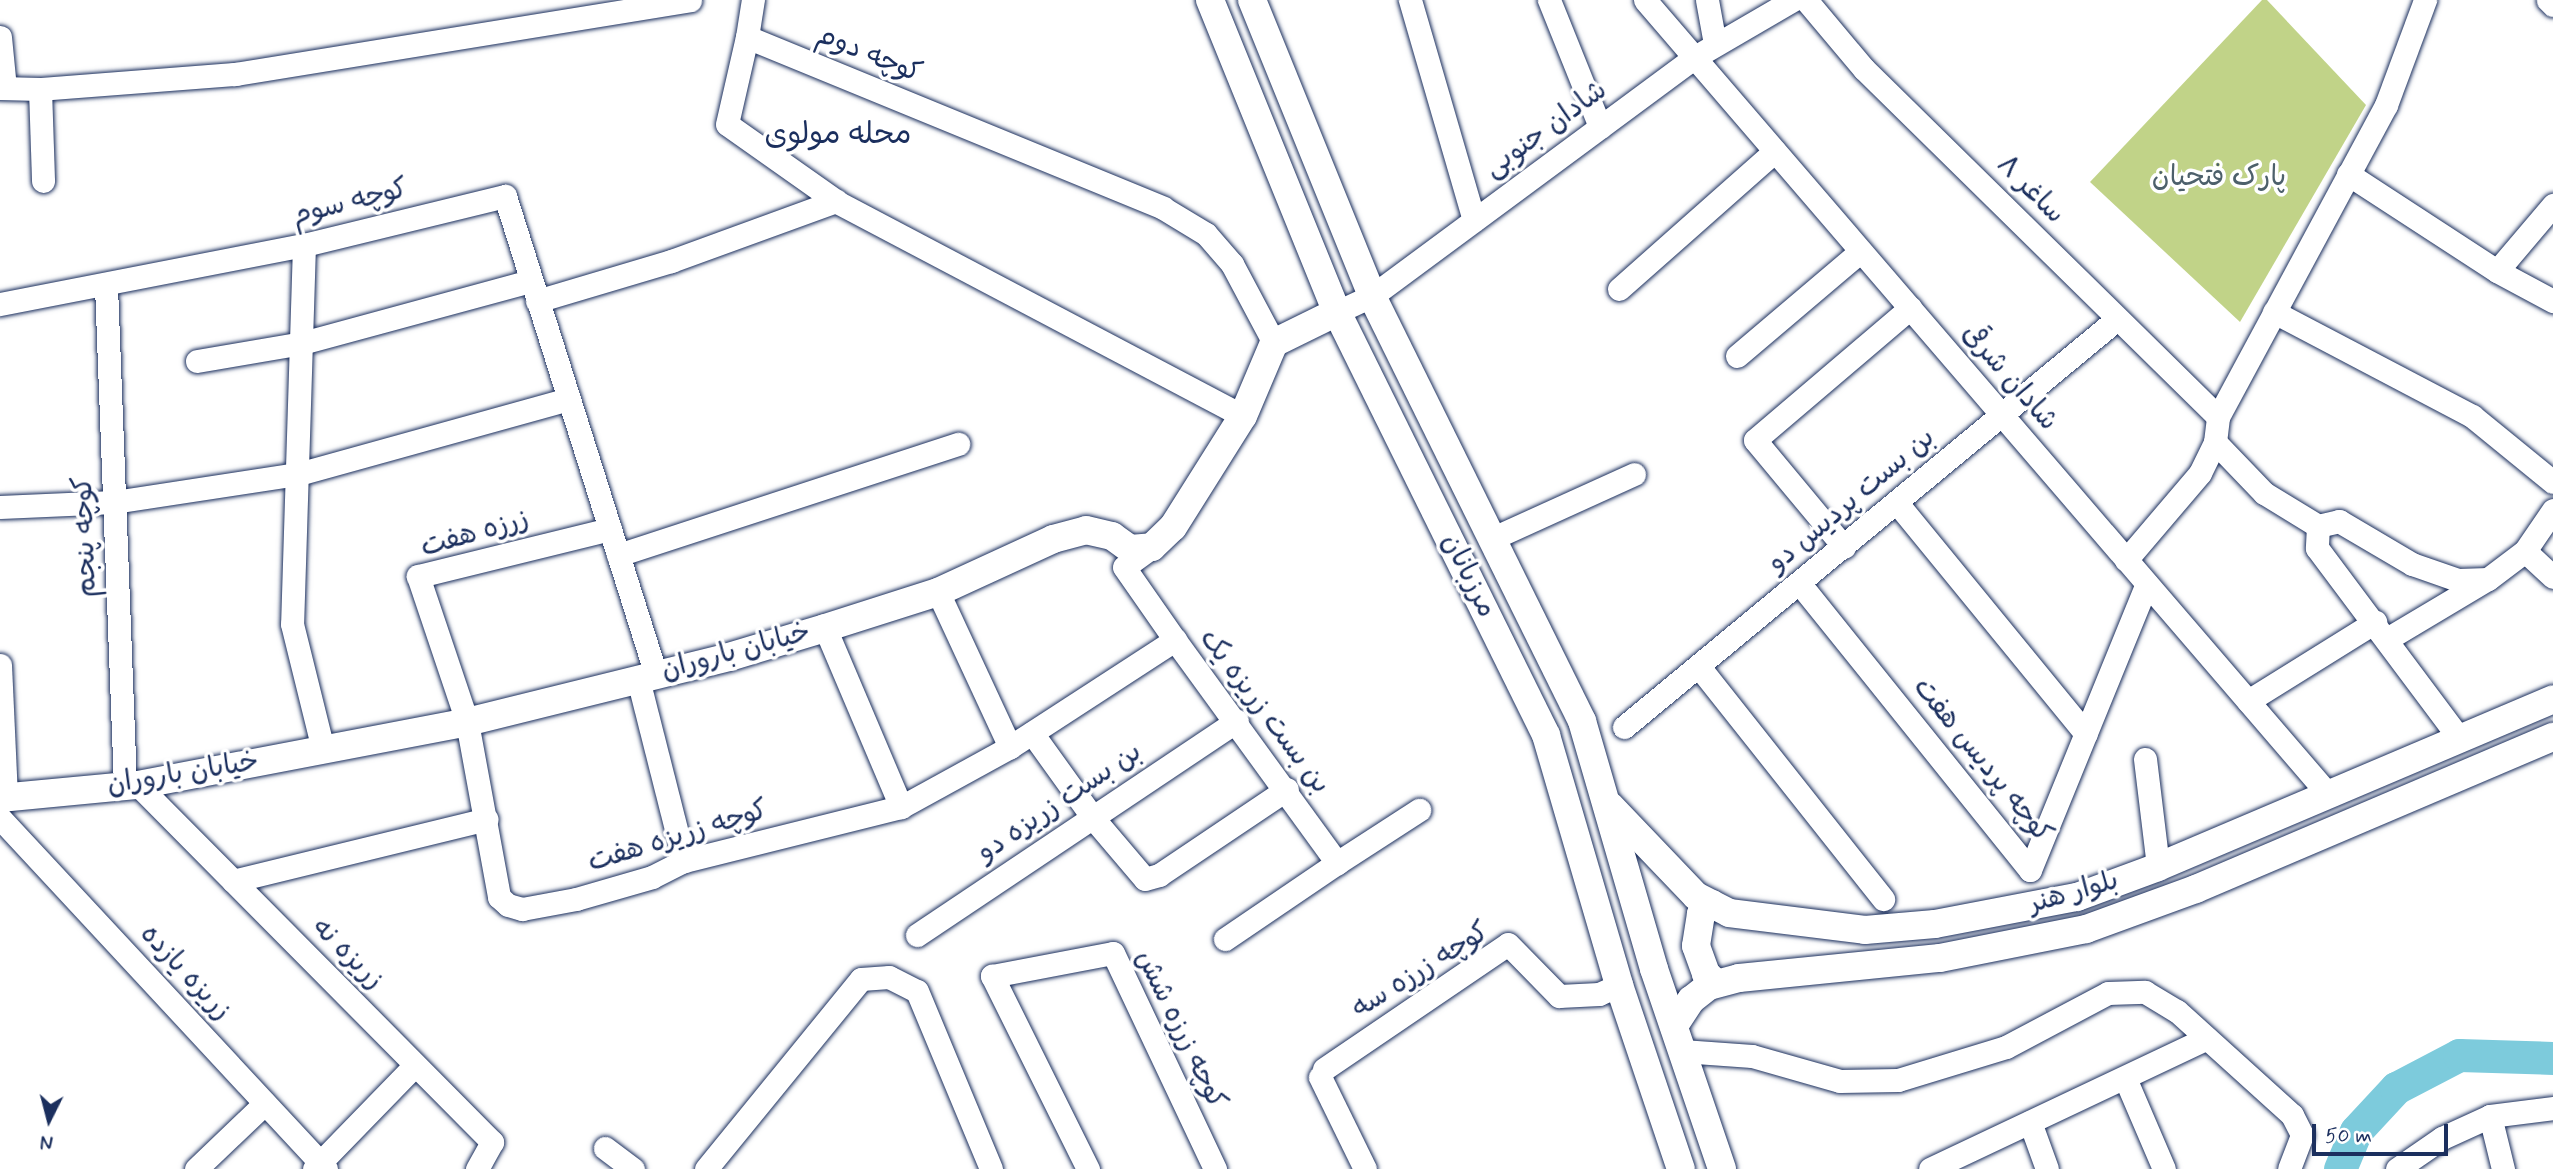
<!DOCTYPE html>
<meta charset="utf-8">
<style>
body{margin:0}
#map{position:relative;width:2553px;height:1169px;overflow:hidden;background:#fff;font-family:Mynerve,"Playpen Sans Arabic",sans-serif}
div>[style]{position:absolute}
.green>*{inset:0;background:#c1d388}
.river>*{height:33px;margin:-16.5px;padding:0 16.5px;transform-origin:16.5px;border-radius:16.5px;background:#7dcbdc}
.roads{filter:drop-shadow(0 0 2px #1b2f5e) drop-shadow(0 0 2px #1b2f5e)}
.minor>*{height:23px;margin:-11.5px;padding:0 11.5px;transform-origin:11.5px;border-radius:11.5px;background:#fff}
.major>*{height:28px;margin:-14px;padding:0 14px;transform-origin:14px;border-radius:14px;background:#fff}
span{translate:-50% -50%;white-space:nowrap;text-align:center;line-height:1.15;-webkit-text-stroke:7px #fff;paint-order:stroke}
.street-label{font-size:28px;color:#1b2f5e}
.park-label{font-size:28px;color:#4d606b}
.neighbourhood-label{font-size:30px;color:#1b2f5e}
.north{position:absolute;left:14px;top:1085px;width:70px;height:70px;-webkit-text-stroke:5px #fff;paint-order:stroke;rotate:186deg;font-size:19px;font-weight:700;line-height:28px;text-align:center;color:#1b2f5e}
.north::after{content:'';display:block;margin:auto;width:24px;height:32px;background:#1b2f5e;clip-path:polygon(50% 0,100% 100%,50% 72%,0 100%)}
.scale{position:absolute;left:2312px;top:1124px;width:136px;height:32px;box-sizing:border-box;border:4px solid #1b2f5e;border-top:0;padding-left:9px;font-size:21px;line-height:24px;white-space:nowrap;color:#1b2f5e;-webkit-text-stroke:5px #fff;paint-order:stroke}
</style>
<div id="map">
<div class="green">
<i style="clip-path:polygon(2262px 0,2267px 0,2366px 105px,2240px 322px,2090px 182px)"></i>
</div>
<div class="river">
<i style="left:2340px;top:1169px;width:41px;rotate:-67.2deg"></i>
<i style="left:2356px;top:1131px;width:59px;rotate:-47.1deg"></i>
<i style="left:2396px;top:1088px;width:71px;rotate:-27.6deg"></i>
<i style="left:2459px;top:1055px;width:94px;rotate:1.8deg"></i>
</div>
<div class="roads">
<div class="minor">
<i style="left:1410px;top:0;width:229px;rotate:73.8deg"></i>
<i style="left:1549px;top:0;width:137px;rotate:68.1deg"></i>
<i style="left:1645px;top:0;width:1047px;rotate:49.3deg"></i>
<i style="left:1707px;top:0;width:45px;rotate:79.7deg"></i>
<i style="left:1806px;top:0;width:90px;rotate:50deg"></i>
<i style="left:1864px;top:69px;width:496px;rotate:44.5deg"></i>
<i style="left:2548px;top:0;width:7px;rotate:45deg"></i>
<i style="left:0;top:37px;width:51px;rotate:84.4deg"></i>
<i style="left:747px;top:37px;width:37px;rotate:-81deg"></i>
<i style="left:0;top:88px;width:40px;rotate:1.4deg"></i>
<i style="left:40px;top:89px;width:92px;rotate:88.1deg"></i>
<i style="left:40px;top:89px;width:196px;rotate:-4.4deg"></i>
<i style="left:235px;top:74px;width:461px;rotate:-9.2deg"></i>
<i style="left:2348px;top:174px;width:178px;rotate:33.1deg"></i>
<i style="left:2497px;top:271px;width:64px;rotate:28.2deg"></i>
<i style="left:304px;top:245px;width:379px;rotate:91.8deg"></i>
<i style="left:292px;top:624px;width:129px;rotate:76.1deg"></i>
<i style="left:2497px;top:271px;width:87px;rotate:-49.7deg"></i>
<i style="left:106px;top:286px;width:500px;rotate:87.82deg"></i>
<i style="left:1619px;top:289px;width:208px;rotate:-41.5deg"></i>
<i style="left:537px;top:301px;width:140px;rotate:-16.6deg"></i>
<i style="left:671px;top:261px;width:176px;rotate:-20deg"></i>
<i style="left:0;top:304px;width:310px;rotate:-11deg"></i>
<i style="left:304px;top:245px;width:207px;rotate:-13.7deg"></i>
<i style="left:505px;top:196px;width:502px;rotate:72.5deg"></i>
<i style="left:1337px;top:312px;width:38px;rotate:-25deg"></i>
<i style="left:1372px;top:296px;width:402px;rotate:-36.5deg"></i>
<i style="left:1695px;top:57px;width:113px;rotate:-30.2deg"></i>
<i style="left:2274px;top:312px;width:224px;rotate:27.7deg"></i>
<i style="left:2472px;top:416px;width:104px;rotate:39.2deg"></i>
<i style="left:1737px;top:356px;width:162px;rotate:-40.3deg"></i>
<i style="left:197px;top:361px;width:107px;rotate:-9.7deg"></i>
<i style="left:302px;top:343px;width:236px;rotate:-15.2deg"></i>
<i style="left:1243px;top:416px;width:460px;rotate:-152.2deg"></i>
<i style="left:836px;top:201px;width:133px;rotate:-144.8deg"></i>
<i style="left:727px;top:124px;width:89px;rotate:-77.1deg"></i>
<i style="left:747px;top:37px;width:450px;rotate:22.3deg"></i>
<i style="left:1163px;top:208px;width:50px;rotate:31.2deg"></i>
<i style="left:1206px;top:234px;width:40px;rotate:49deg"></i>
<i style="left:1232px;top:264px;width:89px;rotate:62deg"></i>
<i style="left:2215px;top:442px;width:71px;rotate:46.1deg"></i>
<i style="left:2264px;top:493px;width:63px;rotate:31.4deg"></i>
<i style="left:2318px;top:526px;width:22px;rotate:-13deg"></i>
<i style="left:2339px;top:521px;width:85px;rotate:30.5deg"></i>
<i style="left:2412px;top:564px;width:49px;rotate:19.2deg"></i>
<i style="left:2458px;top:580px;width:30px;rotate:-2deg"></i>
<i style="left:2488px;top:579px;width:46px;rotate:-37.1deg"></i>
<i style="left:1897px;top:503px;width:298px;rotate:50.7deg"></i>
<i style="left:0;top:507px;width:114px;rotate:-2.5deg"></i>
<i style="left:114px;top:502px;width:186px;rotate:-8.7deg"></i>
<i style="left:298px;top:474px;width:281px;rotate:-15.5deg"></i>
<i style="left:2553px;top:510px;width:50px;rotate:124.3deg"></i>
<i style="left:2525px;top:551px;width:38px;rotate:43deg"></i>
<i style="left:2318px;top:526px;width:22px;rotate:93deg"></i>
<i style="left:2317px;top:548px;width:239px;rotate:53.2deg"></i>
<i style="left:610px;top:529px;width:198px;rotate:166.2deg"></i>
<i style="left:418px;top:576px;width:154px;rotate:71.4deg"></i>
<i style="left:467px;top:722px;width:178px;rotate:79.6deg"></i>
<i style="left:499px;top:897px;width:12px;rotate:42deg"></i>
<i style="left:508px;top:905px;width:15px;rotate:16deg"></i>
<i style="left:522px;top:909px;width:55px;rotate:-10.5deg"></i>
<i style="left:576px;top:899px;width:79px;rotate:-16.1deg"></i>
<i style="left:652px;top:877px;width:36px;rotate:-27deg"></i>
<i style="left:684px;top:861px;width:224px;rotate:-14deg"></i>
<i style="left:901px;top:807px;width:194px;rotate:-113deg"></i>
<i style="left:1491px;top:539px;width:157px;rotate:-24.4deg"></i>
<i style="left:1152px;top:547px;width:34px;rotate:144deg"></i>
<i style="left:1124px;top:567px;width:89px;rotate:55.1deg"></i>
<i style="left:1844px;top:547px;width:139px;rotate:-129.8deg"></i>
<i style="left:1755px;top:440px;width:204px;rotate:-40.4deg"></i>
<i style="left:618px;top:555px;width:358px;rotate:-18.1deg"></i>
<i style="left:2126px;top:560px;width:114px;rotate:-49.6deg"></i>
<i style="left:2200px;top:473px;width:34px;rotate:-64deg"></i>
<i style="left:2215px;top:442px;width:25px;rotate:-83deg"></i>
<i style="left:2218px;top:417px;width:354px;rotate:-61.7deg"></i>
<i style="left:2386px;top:105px;width:112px;rotate:-69.6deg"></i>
<i style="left:1800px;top:584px;width:367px;rotate:51.2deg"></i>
<i style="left:2030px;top:870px;width:309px;rotate:-67.8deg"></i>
<i style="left:938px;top:592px;width:171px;rotate:65.1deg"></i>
<i style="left:2387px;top:639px;width:115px;rotate:-30.8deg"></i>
<i style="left:0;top:665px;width:132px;rotate:87.4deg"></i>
<i style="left:1700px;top:668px;width:295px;rotate:51.6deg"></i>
<i style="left:638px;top:679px;width:188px;rotate:75.8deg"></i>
<i style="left:2248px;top:701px;width:150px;rotate:-31.9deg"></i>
<i style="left:1624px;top:727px;width:640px;rotate:-39.61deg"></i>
<i style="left:1032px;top:733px;width:105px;rotate:54.3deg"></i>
<i style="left:1093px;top:818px;width:80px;rotate:49.6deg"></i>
<i style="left:1145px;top:879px;width:15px;rotate:-16deg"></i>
<i style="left:1159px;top:875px;width:154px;rotate:-33.9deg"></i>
<i style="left:2145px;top:759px;width:109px;rotate:83.1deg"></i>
<i style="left:138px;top:785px;width:503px;rotate:45.24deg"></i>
<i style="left:492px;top:1142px;width:31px;rotate:119deg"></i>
<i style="left:901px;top:807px;width:124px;rotate:-28.8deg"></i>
<i style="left:1010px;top:747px;width:197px;rotate:-33deg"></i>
<i style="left:1175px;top:640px;width:276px;rotate:54deg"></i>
<i style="left:1337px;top:863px;width:98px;rotate:-32.9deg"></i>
<i style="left:0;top:818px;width:479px;rotate:47.1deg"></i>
<i style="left:233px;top:881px;width:261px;rotate:-13.7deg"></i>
<i style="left:917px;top:935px;width:385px;rotate:-33.8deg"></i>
<i style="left:1225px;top:939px;width:135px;rotate:-34.2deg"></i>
<i style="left:1682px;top:1051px;width:70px;rotate:4.1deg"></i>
<i style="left:1752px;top:1056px;width:91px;rotate:15.9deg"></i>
<i style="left:1840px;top:1081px;width:58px;rotate:-1deg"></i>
<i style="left:1898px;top:1080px;width:113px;rotate:-17deg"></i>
<i style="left:2006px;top:1047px;width:115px;rotate:-27.9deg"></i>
<i style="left:2108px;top:993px;width:37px;rotate:-2deg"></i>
<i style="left:2145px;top:992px;width:37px;rotate:31deg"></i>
<i style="left:2177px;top:1011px;width:155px;rotate:42.1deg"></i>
<i style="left:2292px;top:1115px;width:22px;rotate:63deg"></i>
<i style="left:2302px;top:1135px;width:36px;rotate:111deg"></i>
<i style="left:1324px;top:1069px;width:222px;rotate:-34.2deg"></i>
<i style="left:1508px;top:944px;width:73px;rotate:45.6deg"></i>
<i style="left:1559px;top:996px;width:40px;rotate:-2.9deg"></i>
<i style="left:1599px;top:994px;width:22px;rotate:-24deg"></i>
<i style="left:1320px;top:1077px;width:102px;rotate:63.9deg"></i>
<i style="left:2125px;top:1078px;width:99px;rotate:66.8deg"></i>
<i style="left:2490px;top:1116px;width:55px;rotate:76.2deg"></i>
<i style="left:2030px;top:1122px;width:50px;rotate:70.1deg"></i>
<i style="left:605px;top:1148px;width:35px;rotate:37deg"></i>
<i style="left:196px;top:1169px;width:95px;rotate:-43.7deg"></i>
<i style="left:314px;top:1169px;width:145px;rotate:-45.8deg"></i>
<i style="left:706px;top:1169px;width:245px;rotate:-50.8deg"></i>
<i style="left:861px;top:979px;width:28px;rotate:-4deg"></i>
<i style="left:889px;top:977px;width:31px;rotate:27deg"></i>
<i style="left:917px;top:991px;width:193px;rotate:67.4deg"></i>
<i style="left:1088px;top:1169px;width:216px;rotate:-116.4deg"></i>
<i style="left:992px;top:976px;width:123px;rotate:-10.8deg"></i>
<i style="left:1113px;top:953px;width:239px;rotate:64.7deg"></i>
<i style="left:1930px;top:1169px;width:306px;rotate:-25.3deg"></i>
<i style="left:2397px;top:1169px;width:55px;rotate:-34.6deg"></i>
<i style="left:2442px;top:1138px;width:53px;rotate:-24.6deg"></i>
<i style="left:2490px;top:1116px;width:64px;rotate:-7.2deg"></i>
</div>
<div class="major">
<i style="left:1210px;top:0;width:337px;rotate:67.9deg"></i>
<i style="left:1337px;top:312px;width:472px;rotate:63.7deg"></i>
<i style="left:1546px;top:735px;width:260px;rotate:73.7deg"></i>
<i style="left:1619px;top:985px;width:194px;rotate:71.4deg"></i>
<i style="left:1252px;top:0;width:319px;rotate:67.9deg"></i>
<i style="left:1372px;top:296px;width:474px;rotate:63.7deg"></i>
<i style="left:1582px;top:721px;width:258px;rotate:73.8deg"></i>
<i style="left:1654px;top:969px;width:211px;rotate:71.2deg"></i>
<i style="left:0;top:798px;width:139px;rotate:-5.4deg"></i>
<i style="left:138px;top:785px;width:335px;rotate:-10.8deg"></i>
<i style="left:467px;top:722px;width:270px;rotate:-13.9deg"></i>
<i style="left:729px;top:657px;width:100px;rotate:-16.8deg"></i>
<i style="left:825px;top:628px;width:119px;rotate:-17.7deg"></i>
<i style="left:938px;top:592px;width:127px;rotate:-24.7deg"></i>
<i style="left:1053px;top:539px;width:34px;rotate:-15deg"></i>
<i style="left:1086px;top:530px;width:27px;rotate:13deg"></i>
<i style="left:1112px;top:536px;width:22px;rotate:36deg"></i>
<i style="left:1130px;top:549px;width:22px;rotate:-5deg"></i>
<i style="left:1152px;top:547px;width:29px;rotate:-44deg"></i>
<i style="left:1173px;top:527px;width:131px;rotate:-57.8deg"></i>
<i style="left:1243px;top:416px;width:79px;rotate:-67deg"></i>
<i style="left:1274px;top:343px;width:70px;rotate:-26.2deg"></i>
<i style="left:1610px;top:806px;width:124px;rotate:46.3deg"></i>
<i style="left:1696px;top:896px;width:37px;rotate:27deg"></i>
<i style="left:1729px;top:913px;width:137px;rotate:7.1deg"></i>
<i style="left:1865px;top:930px;width:70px;rotate:-4.9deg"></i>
<i style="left:1935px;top:924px;width:145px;rotate:-10.8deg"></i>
<i style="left:2077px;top:897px;width:86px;rotate:-20.3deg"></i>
<i style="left:2158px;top:867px;width:429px;rotate:-23deg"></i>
<i style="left:1712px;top:904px;width:15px;rotate:138deg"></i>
<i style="left:1701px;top:914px;width:32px;rotate:99deg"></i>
<i style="left:1696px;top:946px;width:30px;rotate:70deg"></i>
<i style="left:1706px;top:974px;width:13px;rotate:42deg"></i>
<i style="left:1674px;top:1026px;width:31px;rotate:-57deg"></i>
<i style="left:1691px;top:1000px;width:23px;rotate:-38deg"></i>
<i style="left:1709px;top:986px;width:31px;rotate:-15deg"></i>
<i style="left:1739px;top:978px;width:202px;rotate:-5.7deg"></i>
<i style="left:1940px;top:958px;width:149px;rotate:-11.2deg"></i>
<i style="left:2086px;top:929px;width:117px;rotate:-20deg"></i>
<i style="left:2196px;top:889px;width:388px;rotate:-23.1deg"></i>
</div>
</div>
<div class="street-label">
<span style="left:869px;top:55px;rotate:22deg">کوچه دوم</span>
<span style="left:1546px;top:130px;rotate:-36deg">شادان جنوبی</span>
<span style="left:2030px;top:190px;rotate:45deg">ساغر ٨</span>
<span style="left:350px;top:203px;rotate:-14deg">کوچه سوم</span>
<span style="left:2009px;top:378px;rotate:49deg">شادان شرقی</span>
<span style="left:1852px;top:501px;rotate:-40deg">بن بست پردیس دو</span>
<span style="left:475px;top:534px;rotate:-16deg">زرزه هفت</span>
<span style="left:86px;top:537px;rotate:-92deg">کوچه پنجم</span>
<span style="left:1468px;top:576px;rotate:64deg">مرزبانان</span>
<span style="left:736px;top:652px;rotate:-15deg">خیابان باروران</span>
<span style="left:1264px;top:712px;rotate:53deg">بن بست زریزه یک</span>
<span style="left:1982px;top:761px;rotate:51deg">کوچه پردیس هفت</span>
<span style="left:183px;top:774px;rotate:-9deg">خیابان باروران</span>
<span style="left:1060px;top:803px;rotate:-34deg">بن بست زریزه دو</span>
<span style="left:678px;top:837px;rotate:-17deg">کوچه زریزه هفت</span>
<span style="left:2074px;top:893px;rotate:-16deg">بلوار هنر</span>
<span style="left:347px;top:954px;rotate:45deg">زریزه نه</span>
<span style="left:1421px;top:971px;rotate:-32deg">کوچه زرزه سه</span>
<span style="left:185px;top:973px;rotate:47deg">زریزه یازده</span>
<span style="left:1180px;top:1030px;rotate:64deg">کوچه زرزه شش</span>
</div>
<div class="park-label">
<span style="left:2219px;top:178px">پارک فتحیان</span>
</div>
<div class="neighbourhood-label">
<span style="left:838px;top:135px">محله مولوی</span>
</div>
<div class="north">N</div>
<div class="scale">50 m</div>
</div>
